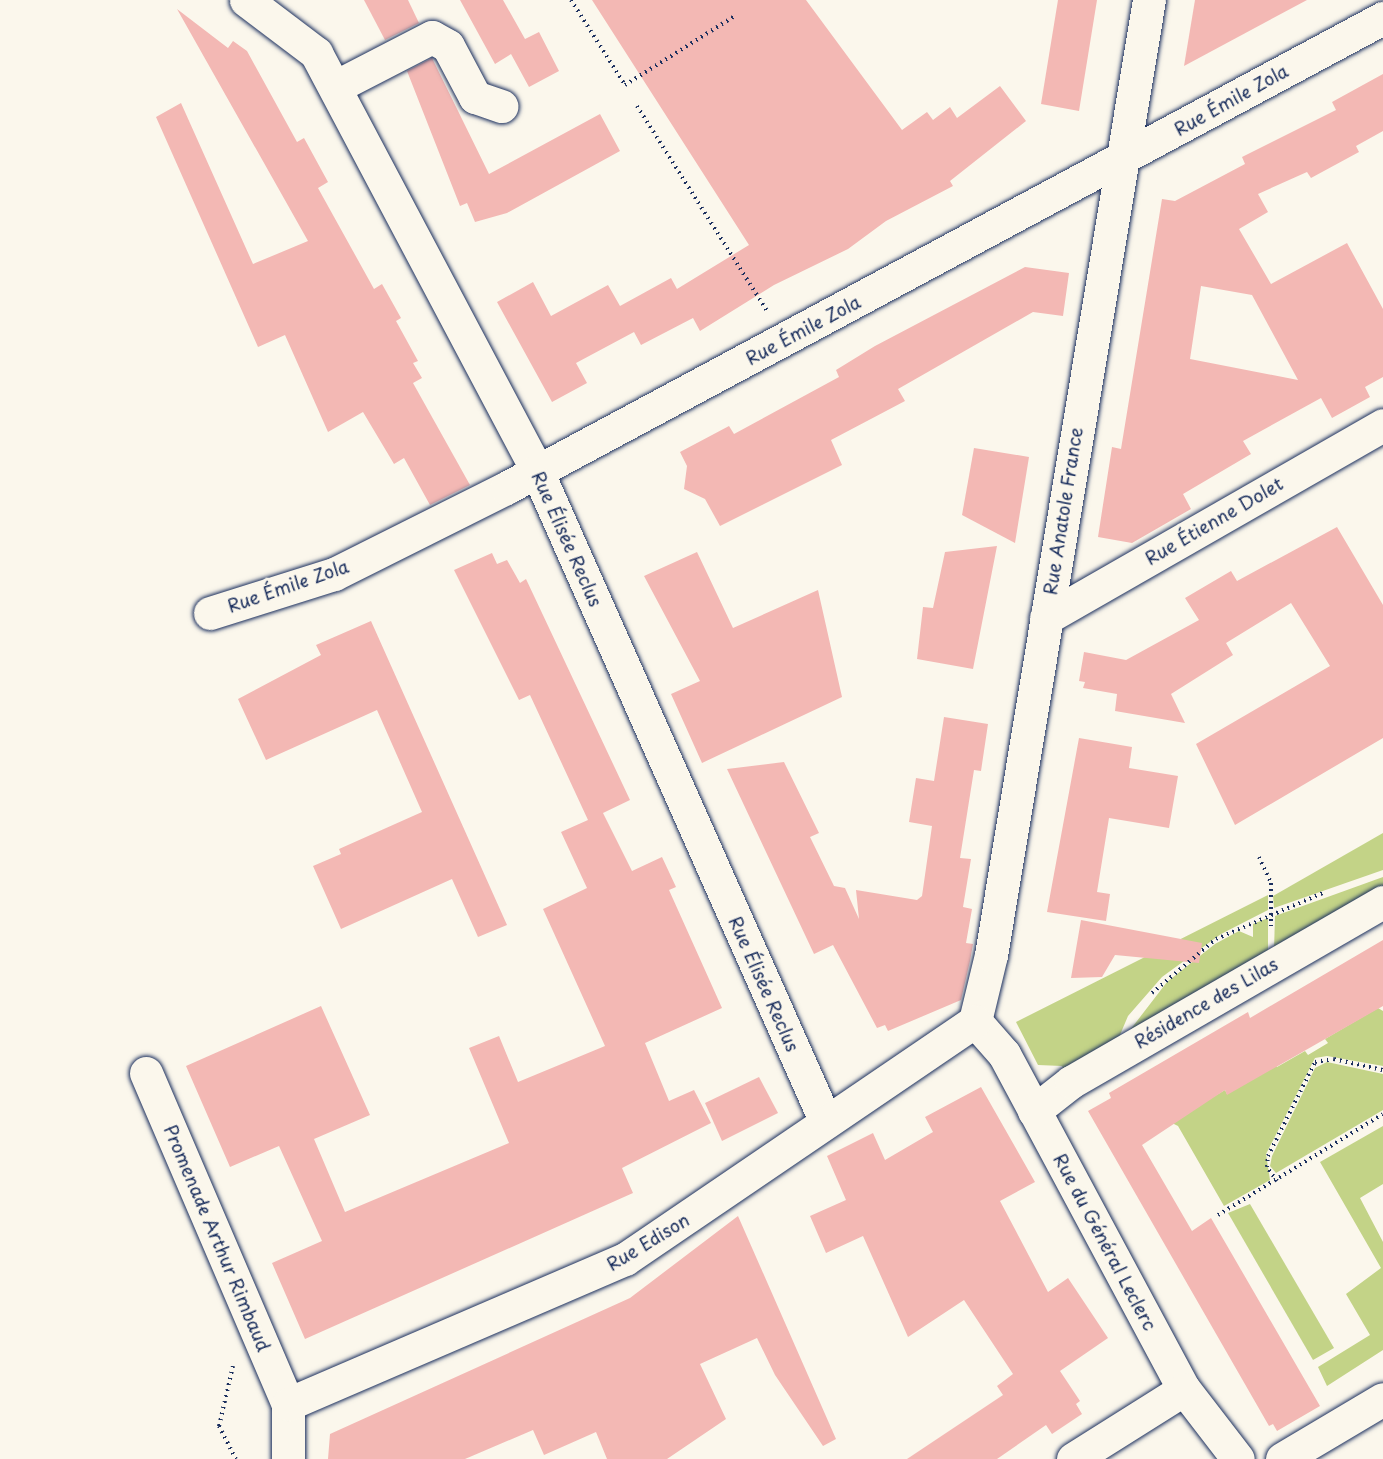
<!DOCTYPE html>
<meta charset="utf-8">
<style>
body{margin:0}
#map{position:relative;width:1383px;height:1459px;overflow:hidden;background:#fbf7ec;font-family:"Playpen Sans",sans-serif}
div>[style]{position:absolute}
.green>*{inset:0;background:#c3d387}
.building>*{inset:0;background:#f3b8b4}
.path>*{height:4px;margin-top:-2px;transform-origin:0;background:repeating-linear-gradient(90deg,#1b2f5e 0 1.5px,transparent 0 6px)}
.roads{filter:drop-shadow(0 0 2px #1b2f5e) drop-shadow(0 0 2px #1b2f5e)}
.minor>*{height:33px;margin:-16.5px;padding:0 16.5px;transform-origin:16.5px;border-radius:16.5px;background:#fbf7ec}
span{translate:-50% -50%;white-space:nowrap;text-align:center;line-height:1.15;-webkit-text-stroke:6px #fbf7ec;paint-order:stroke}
.street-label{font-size:18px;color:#1b2f5e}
</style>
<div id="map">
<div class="green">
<i style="clip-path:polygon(1383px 833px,1383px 870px,1274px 908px,1273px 896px)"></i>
<i style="clip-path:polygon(1383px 877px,1383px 889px,1274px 950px,1275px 916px)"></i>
<i style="clip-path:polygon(1268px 895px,1268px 910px,1221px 934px,1162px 977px,1128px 1016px,1117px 1042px,1064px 1071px,1062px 1066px,1038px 1065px,1016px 1022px)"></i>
<i style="clip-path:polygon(1268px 918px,1268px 956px,1127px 1034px,1167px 982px,1215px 944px,1239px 931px,1253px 937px,1253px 924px)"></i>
<i style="clip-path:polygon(1378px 1008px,1383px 1011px,1383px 1066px,1327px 1056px,1315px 1058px,1266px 1154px,1270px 1180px,1224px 1206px,1178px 1126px,1170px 1122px,1225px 1090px,1227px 1094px,1273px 1061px,1277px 1067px,1305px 1051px,1308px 1055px,1328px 1043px,1325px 1039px)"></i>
<i style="clip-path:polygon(1327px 1062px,1383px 1074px,1383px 1110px,1276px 1173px,1270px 1166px,1272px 1156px,1315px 1068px)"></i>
<i style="clip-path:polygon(1383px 1126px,1383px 1184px,1360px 1198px,1383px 1242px,1383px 1350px,1327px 1386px,1318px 1367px,1370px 1335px,1346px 1294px,1381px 1268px,1320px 1162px)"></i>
<i style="clip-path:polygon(1250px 1204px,1334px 1348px,1313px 1360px,1228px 1213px)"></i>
</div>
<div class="building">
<i style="clip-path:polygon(364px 0,408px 0,419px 23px,385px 40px)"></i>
<i style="clip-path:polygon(460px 0,503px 0,525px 39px,539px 32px,559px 71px,529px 87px,511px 54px,495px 64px)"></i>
<i style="clip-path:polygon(592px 0,806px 0,902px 130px,927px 112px,933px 120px,950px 107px,957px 118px,1000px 86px,1026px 121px,950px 181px,953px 186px,886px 221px,848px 249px,774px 285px,700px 331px,693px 318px,641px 345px,634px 332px,576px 363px,587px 383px,552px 402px,497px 302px,533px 282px,551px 316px,608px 285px,620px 306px,671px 278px,677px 289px,749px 245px)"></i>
<i style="clip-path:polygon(1058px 0,1097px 0,1079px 111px,1041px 104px)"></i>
<i style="clip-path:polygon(1195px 0,1307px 0,1184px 66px)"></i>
<i style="clip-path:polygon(177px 9px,228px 48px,233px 41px,247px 51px,297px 142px,304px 138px,328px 182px,318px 188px,374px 289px,382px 284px,401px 318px,396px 321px,418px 361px,413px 363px,422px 378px,413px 383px,470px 485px,430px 505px,404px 458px,394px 464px,363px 412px,328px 432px,285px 335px,258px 347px,156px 117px,181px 103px,253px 264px,308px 241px)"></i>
<i style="clip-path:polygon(432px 58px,489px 174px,600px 114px,620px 151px,507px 213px,475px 222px,467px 203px,460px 206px,407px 71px)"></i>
<i style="clip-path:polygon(evenodd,1383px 74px,1383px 131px,1356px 146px,1359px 152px,1311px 178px,1307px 172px,1258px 194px,1268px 212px,1239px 229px,1271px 284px,1347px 243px,1383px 309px,1383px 377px,1365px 387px,1370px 397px,1332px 418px,1321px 398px,1243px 441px,1251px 454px,1183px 494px,1191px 509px,1132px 543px,1098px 537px,1112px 447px,1121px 449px,1162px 199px,1175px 201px,1245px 164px,1242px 157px,1336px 110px,1332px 102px,1383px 74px,1201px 286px,1252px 295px,1298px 380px,1190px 359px,1201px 286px)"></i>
<i style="clip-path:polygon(1025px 267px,1069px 273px,1063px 316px,1033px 312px,898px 389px,905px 401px,831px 440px,842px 465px,720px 526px,705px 499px,684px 489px,687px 466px,680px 452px,729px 426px,734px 434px,839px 377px,836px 370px,875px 346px)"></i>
<i style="clip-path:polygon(974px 448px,1029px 457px,1015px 543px,962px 515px)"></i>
<i style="clip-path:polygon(1337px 527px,1383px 605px,1383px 738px,1235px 825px,1196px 744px,1330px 666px,1291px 603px,1226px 643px,1233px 655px,1171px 694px,1185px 723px,1115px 711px,1117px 694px,1083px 688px,1085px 682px,1079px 681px,1084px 652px,1126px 660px,1199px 620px,1185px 598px,1231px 571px,1237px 581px)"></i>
<i style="clip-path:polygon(997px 546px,973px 669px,917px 659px,923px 607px,933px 608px,945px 552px)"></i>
<i style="clip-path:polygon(697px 552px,733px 628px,818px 590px,842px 697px,702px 763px,671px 694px,700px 681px,644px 576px)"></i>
<i style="clip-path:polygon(492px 553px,497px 564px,507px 560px,520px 583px,526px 579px,630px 800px,603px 813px,632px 871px,662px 857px,676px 887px,669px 890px,722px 1008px,645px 1043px,669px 1101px,694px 1090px,711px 1123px,622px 1168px,633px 1193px,305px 1339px,272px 1263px,322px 1241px,279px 1146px,230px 1167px,186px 1066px,321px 1006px,370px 1115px,314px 1139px,345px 1212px,509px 1143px,469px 1048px,499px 1036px,518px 1082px,605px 1046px,543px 909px,587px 888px,561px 832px,588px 820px,530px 695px,519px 700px,454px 570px)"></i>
<i style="clip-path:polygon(371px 621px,507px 925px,478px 937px,452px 879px,341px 929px,313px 866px,341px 854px,339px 849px,422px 812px,377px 710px,266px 760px,238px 699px,321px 655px,316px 645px)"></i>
<i style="clip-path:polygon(944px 717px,988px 724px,981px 771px,974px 770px,960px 858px,971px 859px,963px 907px,972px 909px,966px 943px,973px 944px,970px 961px,961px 1000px,888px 1031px,885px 1025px,877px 1028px,833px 945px,814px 954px,727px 769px,784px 762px,819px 833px,810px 837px,834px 886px,845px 888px,859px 919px,856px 890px,917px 900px,922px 896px,932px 826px,909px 822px,916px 778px,934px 781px)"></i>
<i style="clip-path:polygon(1079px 738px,1132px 747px,1129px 768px,1178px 776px,1169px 828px,1109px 818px,1097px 892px,1110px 894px,1106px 921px,1047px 912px)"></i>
<i style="clip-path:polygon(1081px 920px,1202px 943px,1199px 963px,1115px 955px,1102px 977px,1071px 978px)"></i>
<i style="clip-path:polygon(1383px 940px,1383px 1006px,1227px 1095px,1225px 1090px,1142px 1145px,1192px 1231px,1211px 1218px,1320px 1406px,1277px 1431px,1273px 1424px,1269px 1426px,1088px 1111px,1111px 1098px,1109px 1093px,1248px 1012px,1250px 1018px)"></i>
<i style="clip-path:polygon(759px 1077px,778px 1113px,722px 1141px,705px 1103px)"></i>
<i style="clip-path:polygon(981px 1087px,1035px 1182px,1000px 1201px,1048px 1292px,1068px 1278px,1108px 1338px,1060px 1371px,1080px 1401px,1076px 1404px,1082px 1414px,1052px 1434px,1046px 1425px,997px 1459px,907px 1459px,1003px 1395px,997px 1386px,1013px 1374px,964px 1300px,908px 1337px,863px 1236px,826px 1253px,810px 1216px,846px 1200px,827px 1156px,873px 1133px,885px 1160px,933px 1132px,925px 1117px)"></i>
<i style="clip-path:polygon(738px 1216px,836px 1439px,823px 1446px,775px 1375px,757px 1338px,700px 1364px,726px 1419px,667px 1459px,607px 1459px,596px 1432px,544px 1455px,533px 1430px,465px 1459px,328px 1459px,330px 1434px,630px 1298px)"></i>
</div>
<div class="path">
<i style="left:571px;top:0;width:101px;rotate:57.6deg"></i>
<i style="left:625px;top:85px;width:131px;rotate:-32.2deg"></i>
<i style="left:637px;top:106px;width:243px;rotate:57.6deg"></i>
<i style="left:1259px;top:857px;width:29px;rotate:65deg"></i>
<i style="left:1271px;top:883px;width:43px;rotate:90deg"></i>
<i style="left:1152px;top:993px;width:84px;rotate:-40.2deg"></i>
<i style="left:1216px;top:939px;width:119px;rotate:-23.3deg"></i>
<i style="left:1277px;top:1181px;width:17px;rotate:-126deg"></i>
<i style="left:1267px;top:1167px;width:11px;rotate:-85deg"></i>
<i style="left:1268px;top:1156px;width:105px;rotate:-63.4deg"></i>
<i style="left:1315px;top:1062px;width:19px;rotate:-9deg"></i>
<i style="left:1334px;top:1059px;width:50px;rotate:12.7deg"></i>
<i style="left:1218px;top:1215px;width:193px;rotate:-31.5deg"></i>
<i style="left:233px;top:1366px;width:62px;rotate:103.1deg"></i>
<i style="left:219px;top:1426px;width:37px;rotate:63deg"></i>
</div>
<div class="roads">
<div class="minor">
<i style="left:246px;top:0;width:88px;rotate:37.1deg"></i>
<i style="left:316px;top:53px;width:473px;rotate:62.1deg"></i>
<i style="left:537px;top:471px;width:710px;rotate:66.07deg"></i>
<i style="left:335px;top:87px;width:109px;rotate:-27.3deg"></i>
<i style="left:432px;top:37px;width:18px;rotate:29deg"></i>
<i style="left:448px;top:46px;width:58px;rotate:62.1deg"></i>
<i style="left:475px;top:97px;width:28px;rotate:19deg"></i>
<i style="left:210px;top:613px;width:130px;rotate:-17.5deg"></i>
<i style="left:334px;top:574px;width:192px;rotate:-26.6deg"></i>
<i style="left:506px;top:488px;width:995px;rotate:-28.19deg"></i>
<i style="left:1046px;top:618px;width:388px;rotate:-29.8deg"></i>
<i style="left:975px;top:1021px;width:68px;rotate:-76.4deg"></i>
<i style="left:991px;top:955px;width:968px;rotate:-80.61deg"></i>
<i style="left:975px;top:1021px;width:44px;rotate:48.7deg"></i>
<i style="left:1004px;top:1054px;width:380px;rotate:61.8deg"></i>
<i style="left:1184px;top:1389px;width:88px;rotate:52.4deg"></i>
<i style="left:146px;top:1073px;width:360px;rotate:66.8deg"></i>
<i style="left:288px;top:1404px;width:55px;rotate:90deg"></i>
<i style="left:1034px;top:1111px;width:47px;rotate:-38.1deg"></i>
<i style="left:1071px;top:1082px;width:360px;rotate:-30deg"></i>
<i style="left:288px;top:1404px;width:367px;rotate:-23.3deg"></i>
<i style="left:625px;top:1259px;width:423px;rotate:-34.2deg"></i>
<i style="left:1073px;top:1459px;width:131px;rotate:-32.2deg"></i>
<i style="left:1282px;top:1459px;width:117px;rotate:-30.7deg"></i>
</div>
</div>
<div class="street-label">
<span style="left:1231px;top:100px;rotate:-29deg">Rue Émile Zola</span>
<span style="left:803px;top:330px;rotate:-28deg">Rue Émile Zola</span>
<span style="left:1063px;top:511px;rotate:-81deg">Rue Anatole France</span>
<span style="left:1214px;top:521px;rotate:-30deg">Rue Étienne Dolet</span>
<span style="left:567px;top:539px;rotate:66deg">Rue Élisée Reclus</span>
<span style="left:288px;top:586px;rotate:-19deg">Rue Émile Zola</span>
<span style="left:764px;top:984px;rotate:66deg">Rue Élisée Reclus</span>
<span style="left:1206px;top:1003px;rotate:-30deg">Résidence des Lilas</span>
<span style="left:217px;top:1238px;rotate:67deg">Promenade Arthur Rimbaud</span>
<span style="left:648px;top:1242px;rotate:-31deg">Rue Edison</span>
<span style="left:1105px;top:1242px;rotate:62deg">Rue du Général Leclerc</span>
</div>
</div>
